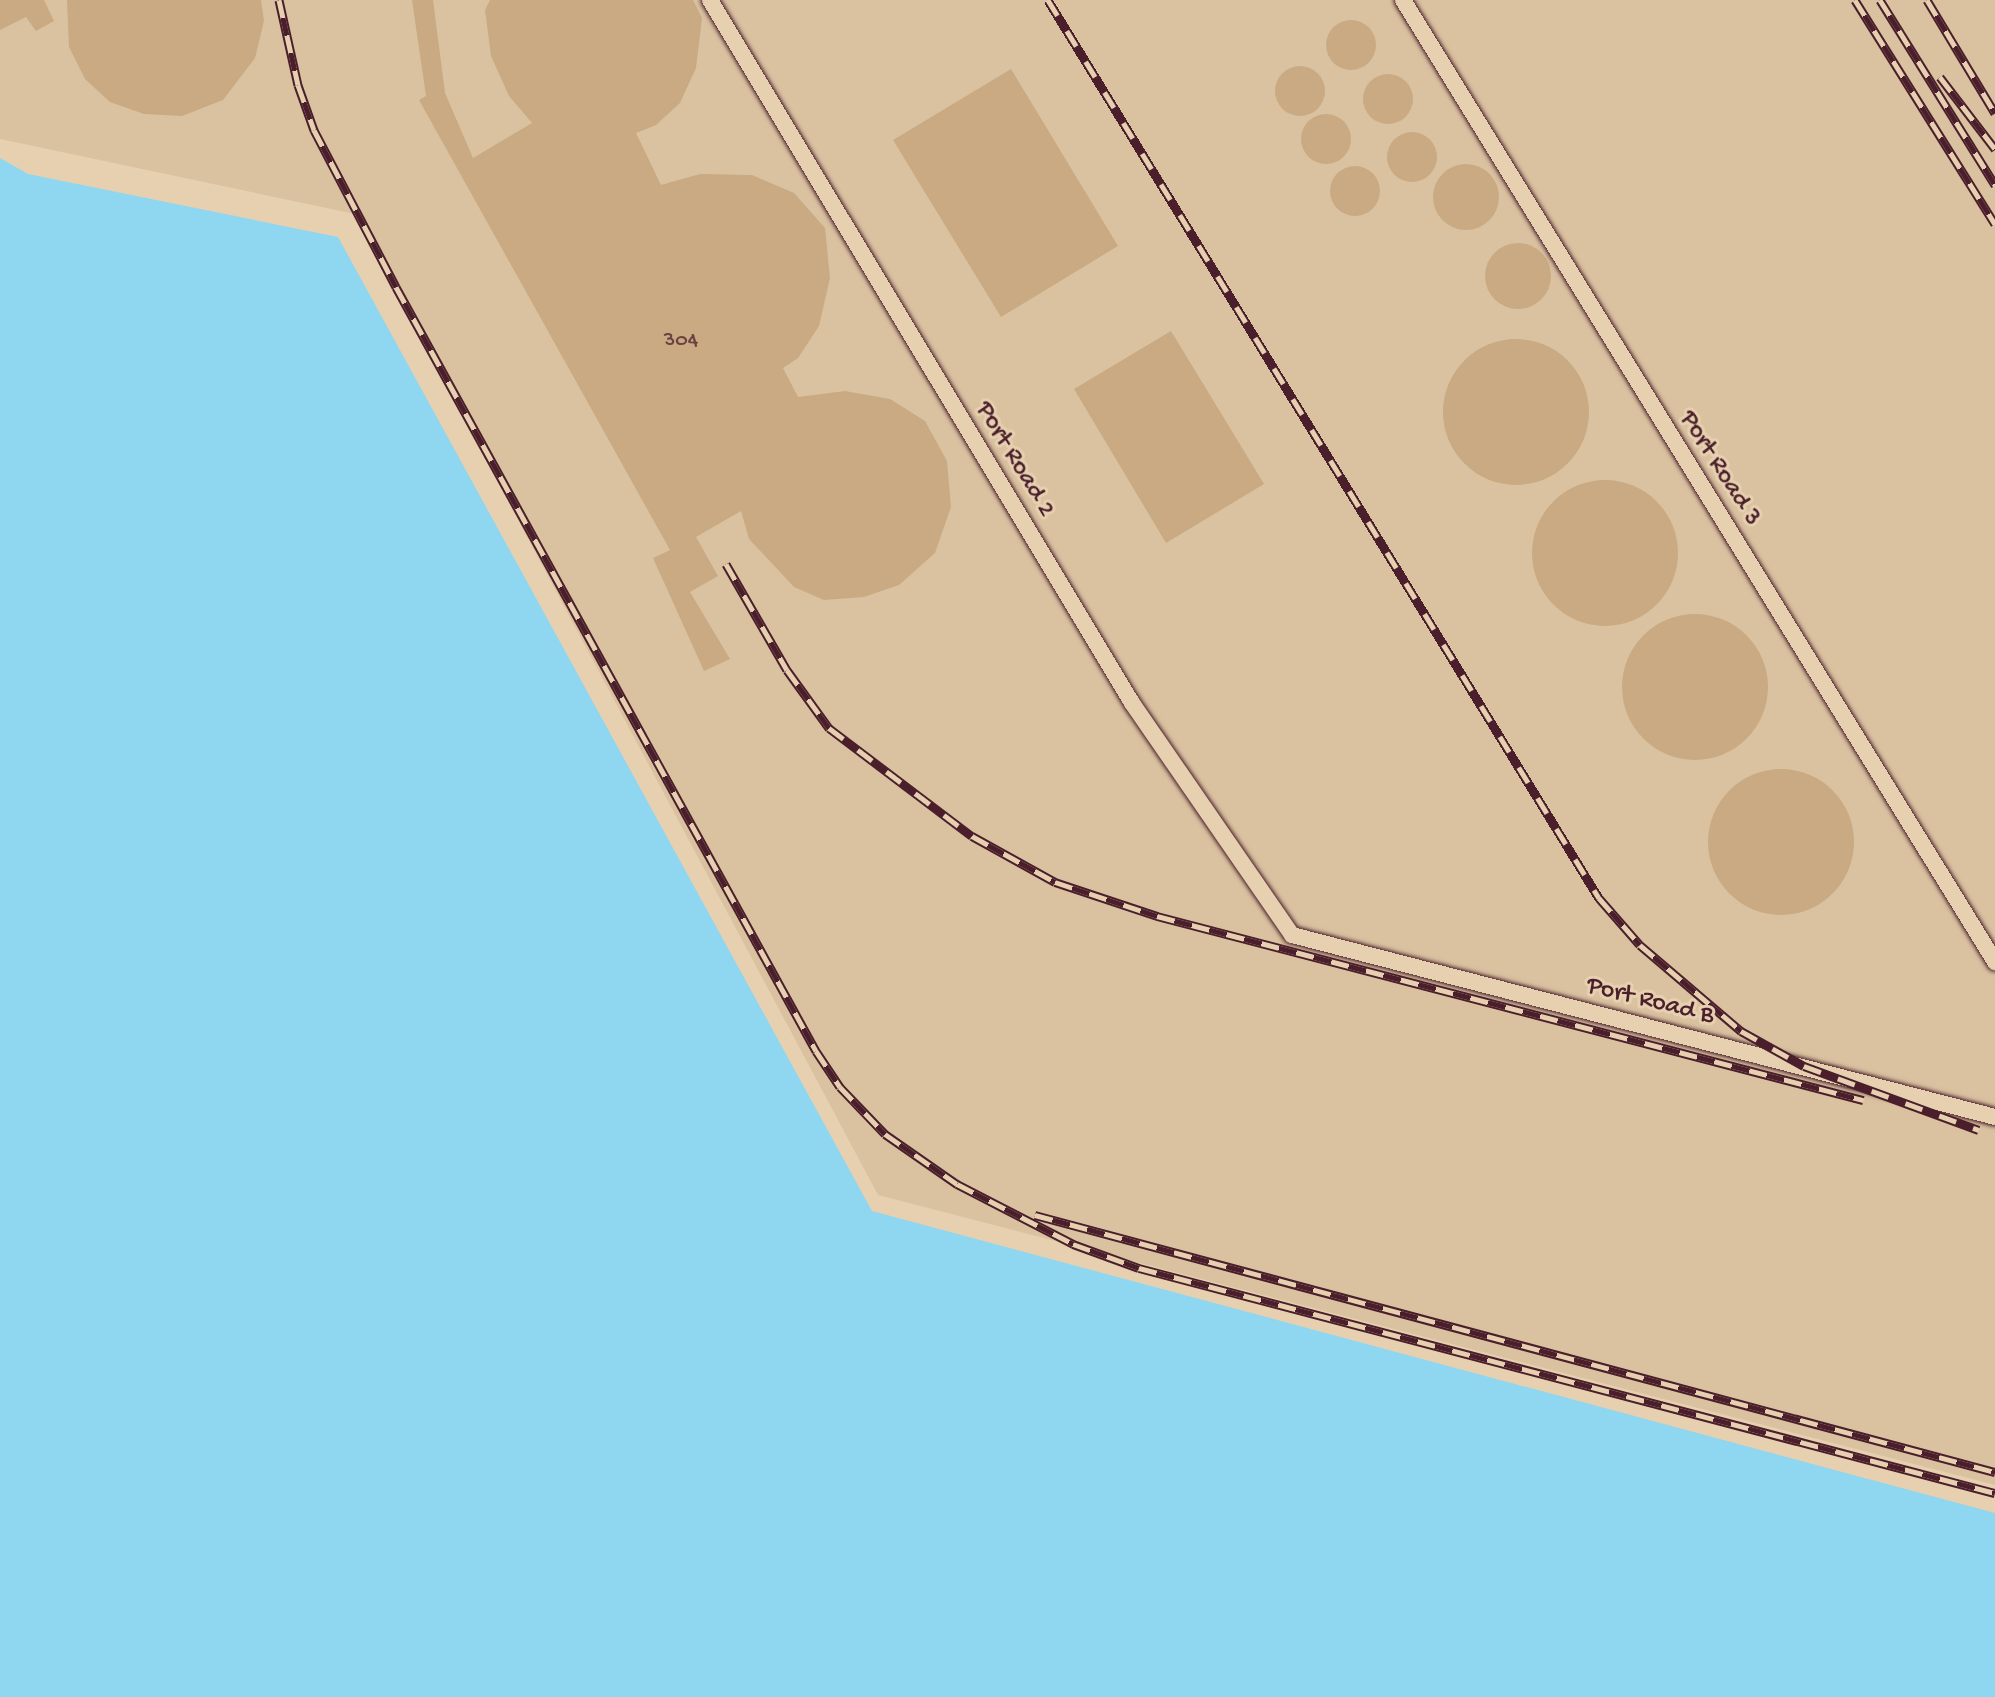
<!DOCTYPE html>
<style>
body{margin:0}
#map{position:relative;width:1995px;height:1697px;overflow:hidden;background:#e6d0af;font-family:"Gochi Hand",sans-serif}
div>[style]{position:absolute}
.built>*{inset:0;background:#dac2a0}
.water>*{inset:0;background:#8fd6f1}
.building>*{inset:0;background:#c9aa82}
.round{border-radius:50%}
.roads{filter:drop-shadow(0 0 2px #4a1f2b) drop-shadow(0 0 2px #4a1f2b)}
.service>*{height:16px;margin:-8px;padding:0 8px;transform-origin:8px;border-radius:8px;background:#e6d0af}
.rail>*{height:9px;margin-top:-4.5px;transform-origin:0;background:repeating-linear-gradient(90deg,#e6d0af 0 18px,#4a1f2b 0 36px);box-sizing:border-box;border-block:2px solid #4a1f2b}
span{translate:-50% -50%;white-space:nowrap;text-align:center;line-height:1.15;-webkit-text-stroke:6px #e6d0af;paint-order:stroke}
.number-label{font-size:22px;color:#6a4241}
.number-label span{-webkit-text-stroke-width:0}
.street-label{font-size:26px;color:#4a1f2b}
</style>
<div id="map">
<div class="built">
<i style="clip-path:polygon(0 0,1995px 0,1995px 1485px,878px 1195px,355px 214px,0 139px)"></i>
</div>
<div class="water">
<i style="clip-path:polygon(0 158px,28px 174px,338px 237px,872px 1211px,1995px 1513px,1995px 1697px,0 1697px)"></i>
</div>
<div class="building">
<i style="clip-path:polygon(0 0,44px 0,54px 21px,36px 31px,26px 17px,0 30px)"></i>
<i style="clip-path:polygon(67px 0,261px 0,264px 21px,255px 58px,223px 100px,182px 116px,144px 114px,110px 102px,85px 79px,69px 47px)"></i>
<i style="clip-path:polygon(412px 0,433px 0,445px 93px,473px 158px,532px 123px,509px 96px,491px 56px,485px 10px,490px 0,693px 0,702px 18px,696px 68px,680px 103px,656px 125px,636px 133px,661px 185px,700px 174px,752px 175px,794px 193px,825px 228px,830px 278px,819px 326px,798px 358px,783px 368px,798px 397px,845px 391px,890px 399px,925px 421px,947px 461px,951px 507px,935px 553px,899px 585px,864px 597px,824px 600px,794px 587px,749px 539px,741px 511px,696px 537px,718px 576px,690px 592px,730px 659px,704px 671px,653px 558px,670px 550px,419px 100px,426px 96px)"></i>
<i class="round" style="left:1326px;top:20px;width:50px;height:50px"></i>
<i class="round" style="left:1275px;top:66px;width:50px;height:50px"></i>
<i style="clip-path:polygon(1011px 69px,1118px 246px,1001px 317px,893px 140px)"></i>
<i class="round" style="left:1363px;top:74px;width:50px;height:50px"></i>
<i class="round" style="left:1301px;top:114px;width:50px;height:50px"></i>
<i class="round" style="left:1387px;top:132px;width:50px;height:50px"></i>
<i class="round" style="left:1433px;top:164px;width:66px;height:66px"></i>
<i class="round" style="left:1330px;top:166px;width:50px;height:50px"></i>
<i class="round" style="left:1485px;top:243px;width:66px;height:66px"></i>
<i style="clip-path:polygon(1171px 331px,1264px 484px,1166px 543px,1074px 389px)"></i>
<i class="round" style="left:1443px;top:339px;width:146px;height:146px"></i>
<i class="round" style="left:1532px;top:480px;width:146px;height:146px"></i>
<i class="round" style="left:1622px;top:614px;width:146px;height:146px"></i>
<i class="round" style="left:1708px;top:769px;width:146px;height:146px"></i>
</div>
<div class="roads">
<div class="service">
<i style="left:710px;top:0;width:820px;rotate:59.02deg"></i>
<i style="left:1132px;top:703px;width:282px;rotate:55.4deg"></i>
<i style="left:1292px;top:935px;width:726px;rotate:14.51deg"></i>
<i style="left:1403px;top:0;width:1130px;rotate:58.39deg"></i>
</div>
</div>
<div class="rail">
<i style="left:279px;top:0;width:87px;rotate:77.4deg"></i>
<i style="left:298px;top:85px;width:48px;rotate:70.4deg"></i>
<i style="left:314px;top:130px;width:177px;rotate:62.4deg"></i>
<i style="left:396px;top:287px;width:872px;rotate:61.2deg"></i>
<i style="left:816px;top:1051px;width:43px;rotate:56.3deg"></i>
<i style="left:840px;top:1087px;width:65px;rotate:46.2deg"></i>
<i style="left:885px;top:1134px;width:88px;rotate:34.8deg"></i>
<i style="left:957px;top:1184px;width:131px;rotate:27.3deg"></i>
<i style="left:1073px;top:1244px;width:70px;rotate:20deg"></i>
<i style="left:1139px;top:1268px;width:885px;rotate:14.73deg"></i>
<i style="left:1048px;top:0;width:1054px;rotate:58.47deg"></i>
<i style="left:1599px;top:898px;width:62px;rotate:48.9deg"></i>
<i style="left:1640px;top:945px;width:133px;rotate:40.4deg"></i>
<i style="left:1741px;top:1031px;width:72px;rotate:29.1deg"></i>
<i style="left:1804px;top:1066px;width:186px;rotate:20.1deg"></i>
<i style="left:1855px;top:0;width:264px;rotate:58deg"></i>
<i style="left:1880px;top:0;width:218px;rotate:58.1deg"></i>
<i style="left:1927px;top:0;width:132px;rotate:59deg"></i>
<i style="left:1940px;top:77px;width:91px;rotate:52.6deg"></i>
<i style="left:726px;top:564px;width:122px;rotate:60.1deg"></i>
<i style="left:787px;top:670px;width:72px;rotate:54.1deg"></i>
<i style="left:829px;top:728px;width:179px;rotate:37.1deg"></i>
<i style="left:972px;top:836px;width:95px;rotate:29deg"></i>
<i style="left:1055px;top:882px;width:108px;rotate:18.4deg"></i>
<i style="left:1157px;top:916px;width:730px;rotate:14.61deg"></i>
<i style="left:1035px;top:1215px;width:994px;rotate:14.99deg"></i>
</div>
<div class="number-label">
<span style="left:681px;top:342px">304</span>
</div>
<div class="street-label">
<span style="left:1014px;top:460px;rotate:59deg">Port Road 2</span>
<span style="left:1719px;top:469px;rotate:58deg">Port Road 3</span>
<span style="left:1650px;top:1002px;rotate:14deg">Port Road B</span>
</div>
</div>
